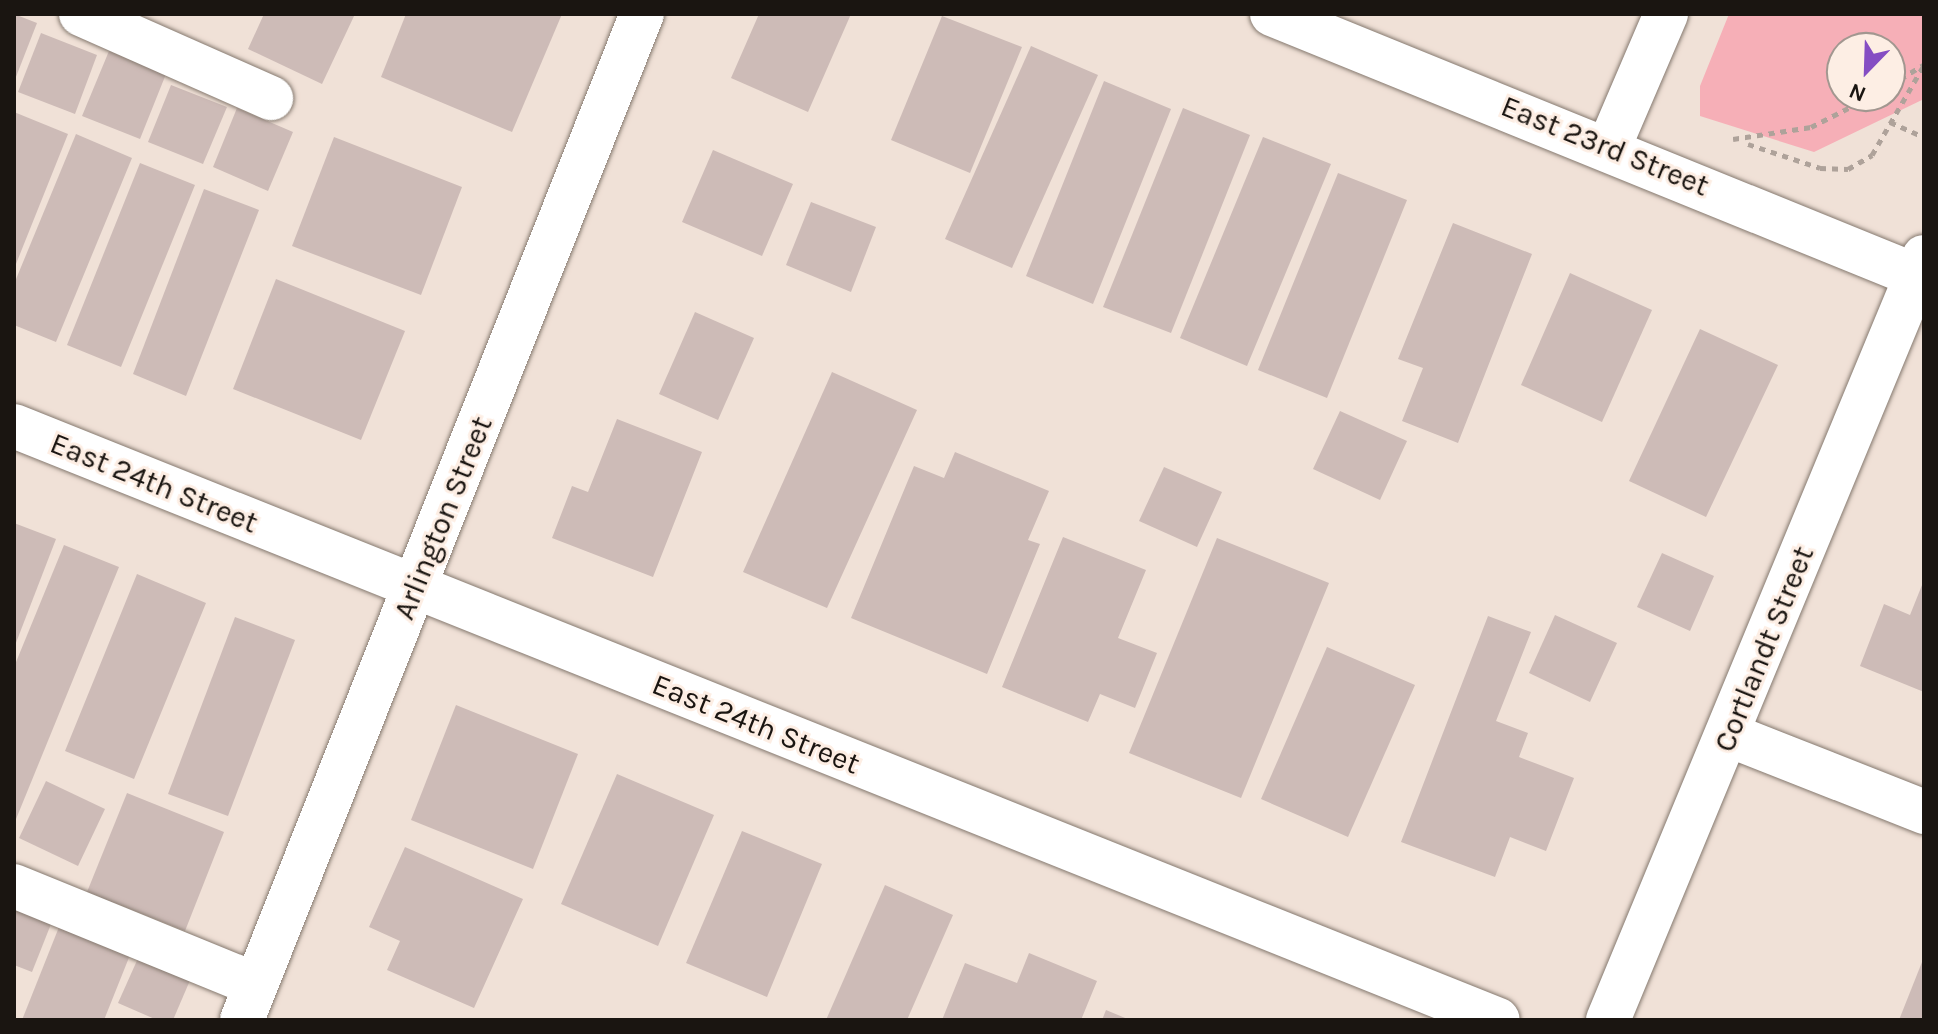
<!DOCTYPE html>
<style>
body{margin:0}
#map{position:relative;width:1938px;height:1034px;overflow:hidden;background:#f0e1d7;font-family:Karla,sans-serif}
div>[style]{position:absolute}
.green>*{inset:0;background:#f6afb7}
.building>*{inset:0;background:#cdbbb7}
.path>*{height:5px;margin-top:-2.5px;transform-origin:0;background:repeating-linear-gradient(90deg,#aea29a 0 6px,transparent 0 12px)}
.roads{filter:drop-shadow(0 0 2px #85796f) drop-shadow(0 0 2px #85796f)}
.minor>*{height:44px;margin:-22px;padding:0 22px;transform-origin:22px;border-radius:22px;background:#fff}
span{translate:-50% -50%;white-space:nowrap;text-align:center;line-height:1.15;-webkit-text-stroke:6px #fdeee4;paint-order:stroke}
.street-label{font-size:30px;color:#1a1511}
.frame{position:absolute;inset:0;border:16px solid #1a1511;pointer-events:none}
.north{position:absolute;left:1826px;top:32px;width:80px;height:80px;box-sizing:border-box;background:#fdeee4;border:2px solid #a29790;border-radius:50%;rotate:203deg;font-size:22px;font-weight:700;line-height:32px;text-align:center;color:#1a1511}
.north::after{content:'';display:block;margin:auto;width:28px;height:36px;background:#854dc3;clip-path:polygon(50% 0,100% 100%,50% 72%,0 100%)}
</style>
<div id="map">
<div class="green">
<i style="clip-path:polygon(evenodd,1729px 14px,1924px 14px,1924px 99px,1814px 152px,1700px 116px,1700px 86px,1729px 14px,1842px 48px,1890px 48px,1890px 96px,1842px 96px,1842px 48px)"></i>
</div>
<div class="building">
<i style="clip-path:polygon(14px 14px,37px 23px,14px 82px)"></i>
<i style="clip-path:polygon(264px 14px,355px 14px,322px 84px,248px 49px)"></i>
<i style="clip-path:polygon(406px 14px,562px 14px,512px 132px,381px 77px)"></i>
<i style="clip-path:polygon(759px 14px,851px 14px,808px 112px,731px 78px)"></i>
<i style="clip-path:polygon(942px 16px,1022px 47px,970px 173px,891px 140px)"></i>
<i style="clip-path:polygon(41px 33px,97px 55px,75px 114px,18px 92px)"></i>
<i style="clip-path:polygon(1031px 46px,1098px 75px,1012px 268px,945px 239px)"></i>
<i style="clip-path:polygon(109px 51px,166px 74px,140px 139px,82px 116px)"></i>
<i style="clip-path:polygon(1104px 81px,1171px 109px,1093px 304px,1026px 276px)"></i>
<i style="clip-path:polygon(171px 85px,227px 107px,203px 164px,148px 142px)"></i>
<i style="clip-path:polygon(237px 108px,293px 132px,268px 191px,213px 167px)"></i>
<i style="clip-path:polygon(1183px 108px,1250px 135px,1171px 333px,1103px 307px)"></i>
<i style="clip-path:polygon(14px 112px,68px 134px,14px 269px)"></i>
<i style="clip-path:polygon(76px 134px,132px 158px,56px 342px,14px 325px,14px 284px)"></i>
<i style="clip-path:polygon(334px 137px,462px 187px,421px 295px,292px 246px)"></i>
<i style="clip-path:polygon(1263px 137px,1331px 164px,1247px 366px,1180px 338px)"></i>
<i style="clip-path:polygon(713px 150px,793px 184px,762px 256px,682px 222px)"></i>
<i style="clip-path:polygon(140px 163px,195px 185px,121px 367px,67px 345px)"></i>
<i style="clip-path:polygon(1338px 173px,1407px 200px,1327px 398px,1258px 370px)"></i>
<i style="clip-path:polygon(204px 189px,259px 210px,186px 396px,133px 374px)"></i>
<i style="clip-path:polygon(811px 202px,876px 227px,851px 292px,786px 265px)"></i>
<i style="clip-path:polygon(1453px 223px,1532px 254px,1458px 443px,1402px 421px,1423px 368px,1398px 359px)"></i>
<i style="clip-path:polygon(1570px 273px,1652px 310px,1602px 422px,1521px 385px)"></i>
<i style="clip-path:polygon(276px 279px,405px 331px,361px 440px,233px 389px)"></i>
<i style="clip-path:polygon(695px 312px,754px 338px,718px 420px,659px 394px)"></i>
<i style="clip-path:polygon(1700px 329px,1778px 365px,1706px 517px,1629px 481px)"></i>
<i style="clip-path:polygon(832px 372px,917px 410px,827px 608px,743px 572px)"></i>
<i style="clip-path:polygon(1340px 411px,1407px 441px,1380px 500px,1313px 469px)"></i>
<i style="clip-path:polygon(617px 419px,702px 452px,653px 577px,552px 538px,572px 486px,588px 492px)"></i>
<i style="clip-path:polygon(955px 452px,1049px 491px,1028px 540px,1040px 544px,987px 674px,851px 618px,914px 466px,944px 478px)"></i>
<i style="clip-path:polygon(1164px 467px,1222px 492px,1197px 547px,1139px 521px)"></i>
<i style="clip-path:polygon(14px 523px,56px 539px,14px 648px)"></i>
<i style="clip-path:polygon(1063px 537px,1146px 570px,1118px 638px,1157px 653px,1135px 708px,1100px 694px,1088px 722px,1002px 687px)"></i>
<i style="clip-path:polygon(1217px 538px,1329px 583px,1241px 798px,1129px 753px)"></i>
<i style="clip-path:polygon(64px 545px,119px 567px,14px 824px,14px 667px)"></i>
<i style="clip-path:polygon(1662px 553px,1714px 576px,1690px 631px,1637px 607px)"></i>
<i style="clip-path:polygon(137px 574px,206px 603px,134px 779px,65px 751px)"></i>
<i style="clip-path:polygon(1924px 580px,1924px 692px,1860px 666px,1884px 604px,1910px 615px)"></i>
<i style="clip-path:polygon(1555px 615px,1617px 643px,1590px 702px,1529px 673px)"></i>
<i style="clip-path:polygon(1488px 616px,1531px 632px,1496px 721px,1528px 733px,1519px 757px,1574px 778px,1546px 851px,1510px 837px,1495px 877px,1401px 842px)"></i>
<i style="clip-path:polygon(235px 617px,295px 640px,228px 816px,168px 794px)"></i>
<i style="clip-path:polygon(1327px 647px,1415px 685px,1348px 837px,1261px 799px)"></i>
<i style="clip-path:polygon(456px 705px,578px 754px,533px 869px,411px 820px)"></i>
<i style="clip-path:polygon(617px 774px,714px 815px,658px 946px,561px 904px)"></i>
<i style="clip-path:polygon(46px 781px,105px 809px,78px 866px,19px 838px)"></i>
<i style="clip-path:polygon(127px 793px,224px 832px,185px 931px,87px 892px)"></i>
<i style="clip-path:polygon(742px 831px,822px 864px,767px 997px,686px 963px)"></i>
<i style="clip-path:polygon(405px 847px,523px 899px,474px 1008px,387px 970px,400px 941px,369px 927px)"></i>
<i style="clip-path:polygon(885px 885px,953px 915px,907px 1020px,826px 1020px)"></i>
<i style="clip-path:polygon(14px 898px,55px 914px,32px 972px,14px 965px)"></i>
<i style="clip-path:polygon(59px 927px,130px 955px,104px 1020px,22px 1020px)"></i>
<i style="clip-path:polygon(1029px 953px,1097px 981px,1081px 1020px,942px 1020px,965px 963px,1017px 983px)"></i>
<i style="clip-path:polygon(139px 956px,191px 978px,173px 1020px,157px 1020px,118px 1003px)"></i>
<i style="clip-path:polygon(1924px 957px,1924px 1020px,1899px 1020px)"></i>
<i style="clip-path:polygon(1106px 1010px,1130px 1020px,1102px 1020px)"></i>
</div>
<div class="path">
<i style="left:1890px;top:85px;width:39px;rotate:-31deg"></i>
<i style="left:1890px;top:122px;width:37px;rotate:24deg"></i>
<i style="left:1733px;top:139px;width:79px;rotate:-8.7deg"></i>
<i style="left:1811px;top:127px;width:68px;rotate:-26.9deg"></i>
<i style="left:1748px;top:144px;width:76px;rotate:18.4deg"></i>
<i style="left:1820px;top:168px;width:28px;rotate:2deg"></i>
<i style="left:1848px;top:169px;width:28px;rotate:-30deg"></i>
<i style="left:1872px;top:155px;width:104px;rotate:-60deg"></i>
</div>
<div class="roads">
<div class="minor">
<i style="left:81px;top:14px;width:208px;rotate:23.9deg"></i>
<i style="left:1272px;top:14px;width:696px;rotate:22.11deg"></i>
<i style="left:1609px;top:147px;width:145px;rotate:-66.8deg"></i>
<i style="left:14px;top:426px;width:1598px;rotate:21.81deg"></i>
<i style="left:1729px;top:735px;width:210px;rotate:21.5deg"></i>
<i style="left:14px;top:886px;width:261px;rotate:22.2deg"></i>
<i style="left:242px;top:1020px;width:1083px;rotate:-68.32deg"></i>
<i style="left:1608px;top:1020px;width:826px;rotate:-67.5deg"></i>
</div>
</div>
<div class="street-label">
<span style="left:1605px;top:146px;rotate:22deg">East 23rd Street</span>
<span style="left:154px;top:483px;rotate:22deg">East 24th Street</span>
<span style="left:443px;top:518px;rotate:-68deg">Arlington Street</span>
<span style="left:1764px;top:649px;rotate:-68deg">Cortlandt Street</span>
<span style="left:756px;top:724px;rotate:22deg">East 24th Street</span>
</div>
<div class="frame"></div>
<div class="north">N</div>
</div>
